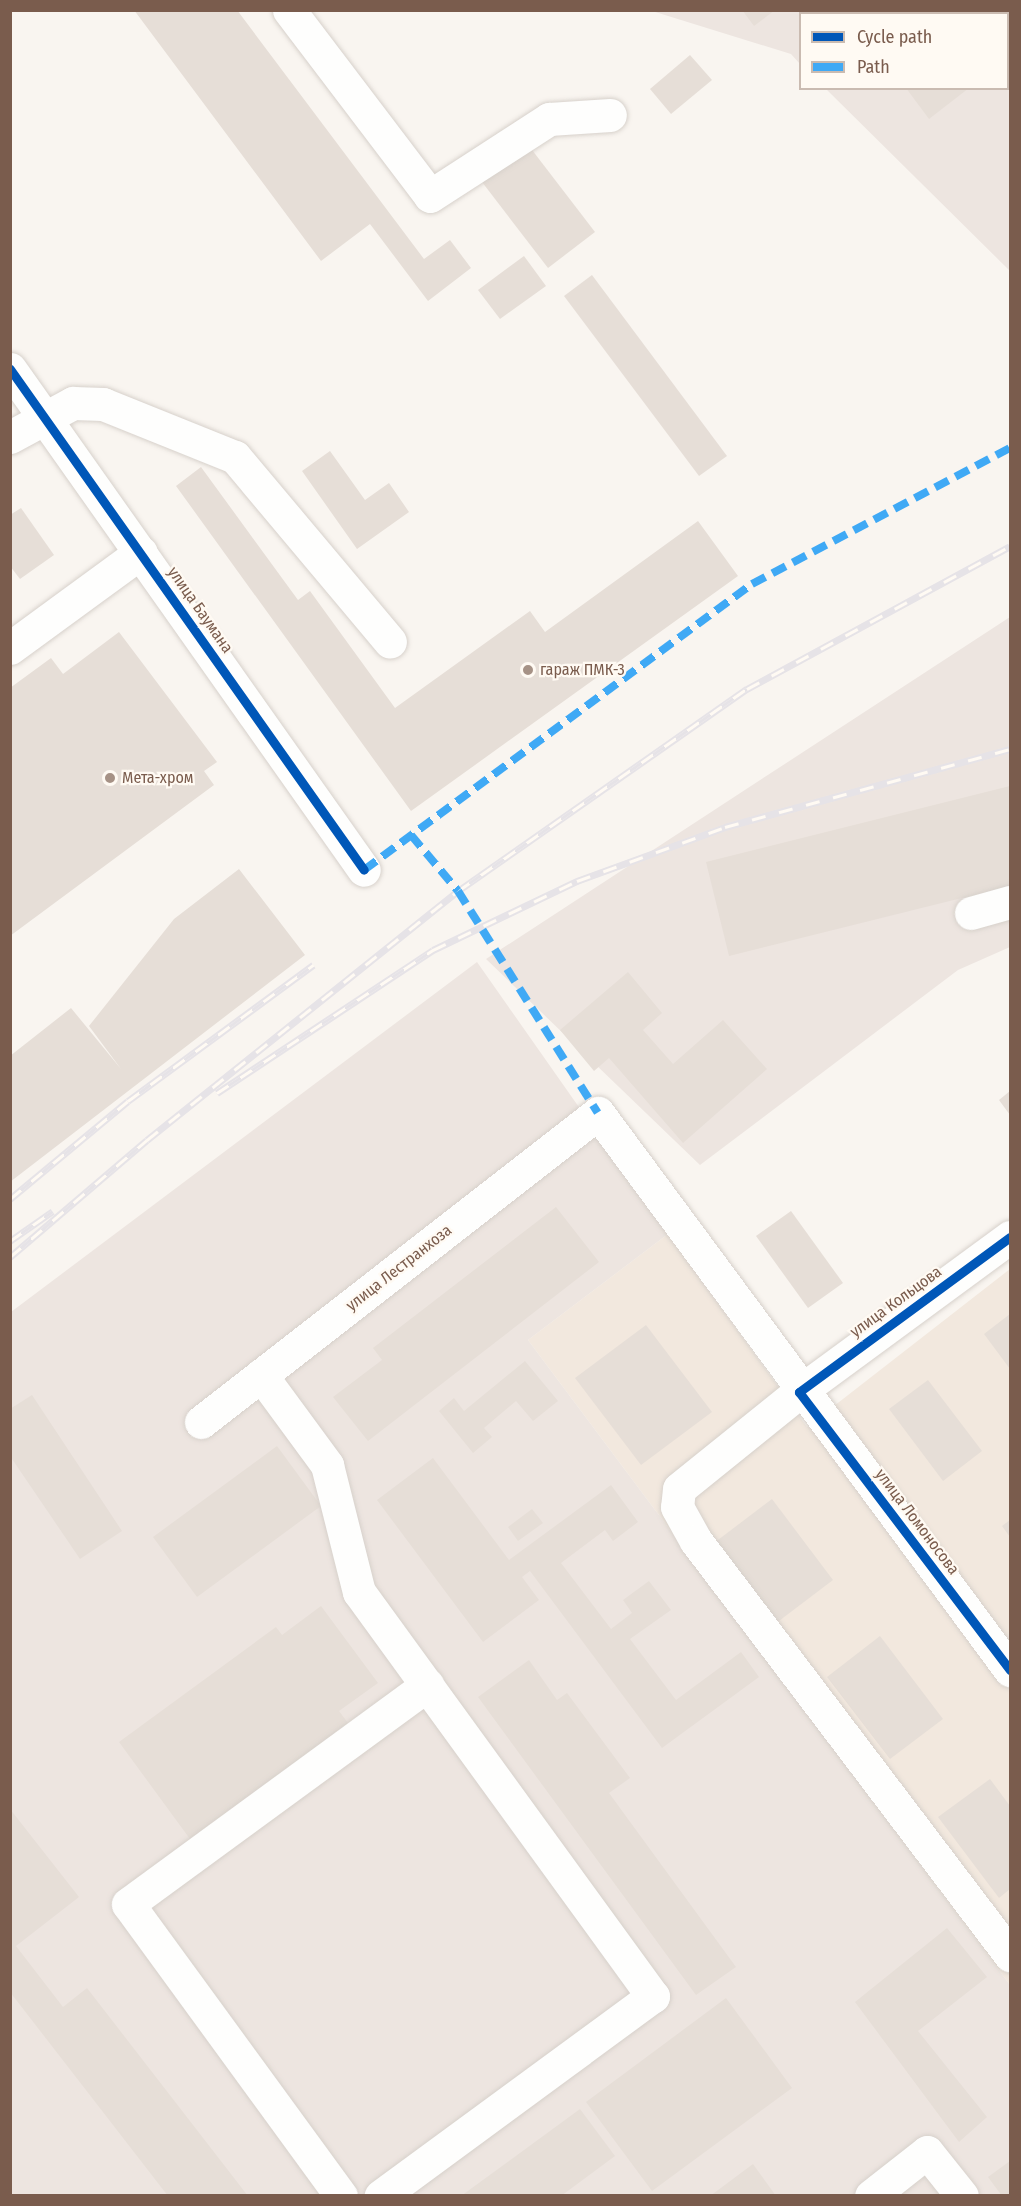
<!DOCTYPE html>
<meta charset="utf-8">
<style>
body{margin:0}
#map{position:relative;width:1021px;height:2206px;overflow:hidden;background:#f9f5f0;font-family:"Fira Sans Condensed",sans-serif}
div>[style]{position:absolute}
.residential>*{inset:0;background:#f2e8de}
.industrial>*{inset:0;background:#ede5e0}
.building>*{inset:0;background:#e6ded7}
.roads{filter:drop-shadow(0 0 2px #d7d1cb) drop-shadow(0 0 2px #d7d1cb)}
.minor>*{height:33px;margin:-16.5px;padding:0 16.5px;transform-origin:16.5px;border-radius:16.5px;background:#fefefd}
.rail>*{height:7px;margin-top:-3.5px;transform-origin:0;background:repeating-linear-gradient(90deg,#fffaf3 0 14px,#e6e3e7 0 28px);box-sizing:border-box;border-block:2px solid #e6e3e7}
.quiet>*{height:8px;margin-top:-4px;transform-origin:0;background:repeating-linear-gradient(90deg,#3fa9f5 0 15px,transparent 0 23px)}
.cycleway>*{height:9px;margin:-4.5px;padding:0 4.5px;transform-origin:4.5px;border-radius:4.5px;background:#0057b8}
.dots>*{width:16px;height:16px;translate:-50% -50%;box-sizing:border-box;border:3px solid #fffaf3;border-radius:50%}
span{translate:-50% -50%;white-space:nowrap;text-align:center;line-height:1.15;-webkit-text-stroke:4.5px #fffaf3;paint-order:stroke}
.street-label{font-size:16px;color:#7a5c4d}
.poi-label{font-size:16px;color:#7a5c4d}
.left{translate:0 -50%;text-align:left}
.frame{position:absolute;inset:0;border:12px solid #7a5c4d;pointer-events:none}
.legend{position:absolute;left:799px;top:12px;width:210px;height:78px;box-sizing:border-box;background:#fffaf3;border:2px solid #cabbb1;margin:0;padding:8px 10px;list-style:none;font-size:18px;color:#7a5c4d}
.legend li{display:flex;align-items:center;gap:12px;height:30px}
.legend b{width:30px;border:2px solid #cabbb1}
</style>
<div id="map">
<div class="residential">
<i style="clip-path:polygon(668px 1234px,807px 1427px,1010px 1269px,1010px 1985px,528px 1340px)"></i>
</div>
<div class="industrial">
<i style="clip-path:polygon(652px 11px,1010px 11px,1010px 271px,826px 89px,1008px 88px,1008px 14px,800px 14px,800px 64px,791px 54px)"></i>
<i style="clip-path:polygon(1010px 617px,1010px 947px,958px 970px,700px 1165px,486px 959px)"></i>
<i style="clip-path:polygon(477px 962px,668px 1234px,528px 1340px,1010px 1985px,1010px 2195px,11px 2196px,11px 1312px)"></i>
</div>
<div class="building">
<i style="clip-path:polygon(134px 10px,237px 10px,424px 259px,450px 240px,471px 268px,428px 301px,370px 224px,321px 261px)"></i>
<i style="clip-path:polygon(742px 10px,775px 10px,754px 26px)"></i>
<i style="clip-path:polygon(916px 10px,986px 10px,988px 14px,912px 14px)"></i>
<i style="clip-path:polygon(690px 55px,712px 80px,671px 114px,650px 89px)"></i>
<i style="clip-path:polygon(906px 88px,969px 88px,929px 119px)"></i>
<i style="clip-path:polygon(529px 146px,595px 232px,548px 268px,482px 182px)"></i>
<i style="clip-path:polygon(524px 256px,546px 286px,500px 319px,478px 290px)"></i>
<i style="clip-path:polygon(592px 275px,727px 456px,699px 476px,564px 296px)"></i>
<i style="clip-path:polygon(330px 451px,365px 500px,389px 483px,409px 512px,357px 549px,302px 471px)"></i>
<i style="clip-path:polygon(201px 467px,298px 600px,310px 591px,395px 708px,530px 611px,545px 632px,698px 521px,738px 576px,411px 811px,176px 486px)"></i>
<i style="clip-path:polygon(21px 508px,54px 555px,20px 579px,10px 566px,10px 515px)"></i>
<i style="clip-path:polygon(119px 632px,217px 762px,204px 771px,214px 785px,10px 936px,10px 688px,51px 658px,63px 674px)"></i>
<i style="clip-path:polygon(1010px 786px,1010px 886px,729px 956px,706px 862px)"></i>
<i style="clip-path:polygon(239px 869px,305px 955px,10px 1182px,10px 1056px,71px 1008px,121px 1069px,89px 1026px,174px 919px)"></i>
<i style="clip-path:polygon(628px 972px,662px 1013px,643px 1030px,673px 1064px,723px 1020px,767px 1069px,683px 1143px,609px 1058px,594px 1071px,560px 1030px)"></i>
<i style="clip-path:polygon(1010px 1091px,1010px 1115px,999px 1100px)"></i>
<i style="clip-path:polygon(556px 1207px,599px 1262px,368px 1441px,333px 1397px,382px 1360px,373px 1348px)"></i>
<i style="clip-path:polygon(791px 1211px,843px 1283px,808px 1308px,756px 1236px)"></i>
<i style="clip-path:polygon(1010px 1314px,1010px 1369px,984px 1334px)"></i>
<i style="clip-path:polygon(646px 1325px,712px 1412px,641px 1465px,575px 1378px)"></i>
<i style="clip-path:polygon(525px 1361px,558px 1401px,533px 1421px,516px 1401px,484px 1428px,492px 1437px,473px 1453px,439px 1411px,454px 1398px,464px 1411px)"></i>
<i style="clip-path:polygon(928px 1380px,982px 1451px,943px 1481px,889px 1409px)"></i>
<i style="clip-path:polygon(32px 1395px,122px 1531px,80px 1559px,10px 1456px,10px 1409px)"></i>
<i style="clip-path:polygon(277px 1446px,321px 1506px,197px 1597px,153px 1537px)"></i>
<i style="clip-path:polygon(433px 1458px,509px 1560px,611px 1485px,638px 1522px,613px 1541px,605px 1530px,561px 1563px,611px 1629px,632px 1613px,623px 1600px,649px 1581px,671px 1610px,630px 1639px,676px 1700px,741px 1652px,759px 1677px,662px 1748px,530px 1571px,522px 1577px,539px 1600px,483px 1642px,377px 1500px)"></i>
<i style="clip-path:polygon(772px 1499px,833px 1580px,771px 1627px,710px 1546px)"></i>
<i style="clip-path:polygon(532px 1509px,543px 1523px,518px 1541px,508px 1527px)"></i>
<i style="clip-path:polygon(1010px 1520px,1010px 1537px,1002px 1526px)"></i>
<i style="clip-path:polygon(321px 1606px,378px 1683px,339px 1711px,348px 1723px,190px 1839px,119px 1742px,276px 1627px,282px 1635px)"></i>
<i style="clip-path:polygon(880px 1636px,943px 1719px,890px 1759px,827px 1677px)"></i>
<i style="clip-path:polygon(529px 1660px,557px 1700px,567px 1693px,630px 1778px,609px 1793px,736px 1967px,696px 1995px,478px 1697px)"></i>
<i style="clip-path:polygon(990px 1779px,1010px 1806px,1010px 1889px,999px 1898px,938px 1817px)"></i>
<i style="clip-path:polygon(10px 1809px,79px 1897px,16px 1946px,63px 2007px,87px 1988px,248px 2196px,168px 2196px,10px 1992px)"></i>
<i style="clip-path:polygon(947px 1928px,987px 1977px,918px 2031px,987px 2117px,959px 2142px,855px 2002px)"></i>
<i style="clip-path:polygon(726px 1998px,792px 2088px,652px 2191px,586px 2102px)"></i>
<i style="clip-path:polygon(580px 2109px,615px 2156px,561px 2196px,461px 2196px)"></i>
<i style="clip-path:polygon(1010px 2161px,1010px 2196px,1002px 2196px,988px 2177px)"></i>
<i style="clip-path:polygon(753px 2164px,776px 2196px,710px 2196px)"></i>
</div>
<div class="roads">
<div class="minor">
<i style="left:289px;top:10px;width:233px;rotate:52.8deg"></i>
<i style="left:430px;top:196px;width:142px;rotate:-32.9deg"></i>
<i style="left:549px;top:119px;width:61px;rotate:-3.8deg"></i>
<i style="left:10px;top:369px;width:613px;rotate:54.76deg"></i>
<i style="left:10px;top:437px;width:72px;rotate:-28.4deg"></i>
<i style="left:73px;top:403px;width:30px;rotate:2deg"></i>
<i style="left:103px;top:404px;width:142px;rotate:21.9deg"></i>
<i style="left:235px;top:457px;width:241px;rotate:50deg"></i>
<i style="left:10px;top:648px;width:162px;rotate:-36.2deg"></i>
<i style="left:971px;top:913px;width:41px;rotate:-15.8deg"></i>
<i style="left:1010px;top:1237px;width:262px;rotate:143.7deg"></i>
<i style="left:799px;top:1392px;width:154px;rotate:141.1deg"></i>
<i style="left:679px;top:1489px;width:18px;rotate:96deg"></i>
<i style="left:677px;top:1507px;width:39px;rotate:61deg"></i>
<i style="left:696px;top:1541px;width:520px;rotate:52.82deg"></i>
<i style="left:261px;top:1375px;width:112px;rotate:53.7deg"></i>
<i style="left:327px;top:1465px;width:131px;rotate:75.9deg"></i>
<i style="left:359px;top:1592px;width:500px;rotate:54deg"></i>
<i style="left:653px;top:1996px;width:338px;rotate:143.7deg"></i>
<i style="left:201px;top:1422px;width:503px;rotate:-37.89deg"></i>
<i style="left:598px;top:1113px;width:693px;rotate:53.51deg"></i>
<i style="left:341px;top:2196px;width:361px;rotate:-126.1deg"></i>
<i style="left:128px;top:1904px;width:371px;rotate:-36.2deg"></i>
<i style="left:871px;top:2196px;width:71px;rotate:-38.2deg"></i>
<i style="left:927px;top:2152px;width:56px;rotate:51.5deg"></i>
</div>
</div>
<div class="rail">
<i style="left:217px;top:1093px;width:259px;rotate:-33.5deg"></i>
<i style="left:433px;top:950px;width:160px;rotate:-25.6deg"></i>
<i style="left:577px;top:881px;width:158px;rotate:-20deg"></i>
<i style="left:725px;top:827px;width:295px;rotate:-15.3deg"></i>
<i style="left:10px;top:1199px;width:153px;rotate:-39.7deg"></i>
<i style="left:128px;top:1101px;width:230px;rotate:-36.3deg"></i>
<i style="left:10px;top:1241px;width:52px;rotate:-34.9deg"></i>
<i style="left:10px;top:1257px;width:180px;rotate:-40.5deg"></i>
<i style="left:147px;top:1140px;width:398px;rotate:-38.7deg"></i>
<i style="left:458px;top:891px;width:353px;rotate:-35deg"></i>
<i style="left:747px;top:689px;width:299px;rotate:-28.5deg"></i>
</div>
<div class="quiet">
<i style="left:411px;top:835px;width:73px;rotate:50deg"></i>
<i style="left:458px;top:891px;width:262px;rotate:57.8deg"></i>
<i style="left:364px;top:870px;width:482px;rotate:-36.4deg"></i>
<i style="left:752px;top:584px;width:292px;rotate:-27.8deg"></i>
</div>
<div class="cycleway">
<i style="left:10px;top:369px;width:613px;rotate:54.76deg"></i>
<i style="left:1010px;top:1237px;width:262px;rotate:143.7deg"></i>
<i style="left:799px;top:1392px;width:349px;rotate:52.8deg"></i>
</div>
<div class="dots">
<i style="left:528px;top:670px;background:#a69286"></i>
<i style="left:110px;top:778px;background:#a69286"></i>
</div>
<div class="street-label">
<span style="left:200px;top:610px;rotate:55deg">улица Баумана</span>
<span style="left:399px;top:1268px;rotate:-38deg">улица Лестранхоза</span>
<span style="left:896px;top:1302px;rotate:-36deg">улица Кольцова</span>
<span style="left:917px;top:1522px;rotate:53deg">улица Ломоносова</span>
</div>
<div class="poi-label">
<span class="left" style="left:540px;top:670px">гараж ПМК-3</span>
<span class="left" style="left:122px;top:778px">Мета-хром</span>
</div>
<div class="frame"></div>
<ul class="legend">
<li><b style="height:8px;background:#0057b8"></b>Cycle path</li>
<li><b style="height:8px;background:#3fa9f5"></b>Path</li>
</ul>
</div>
